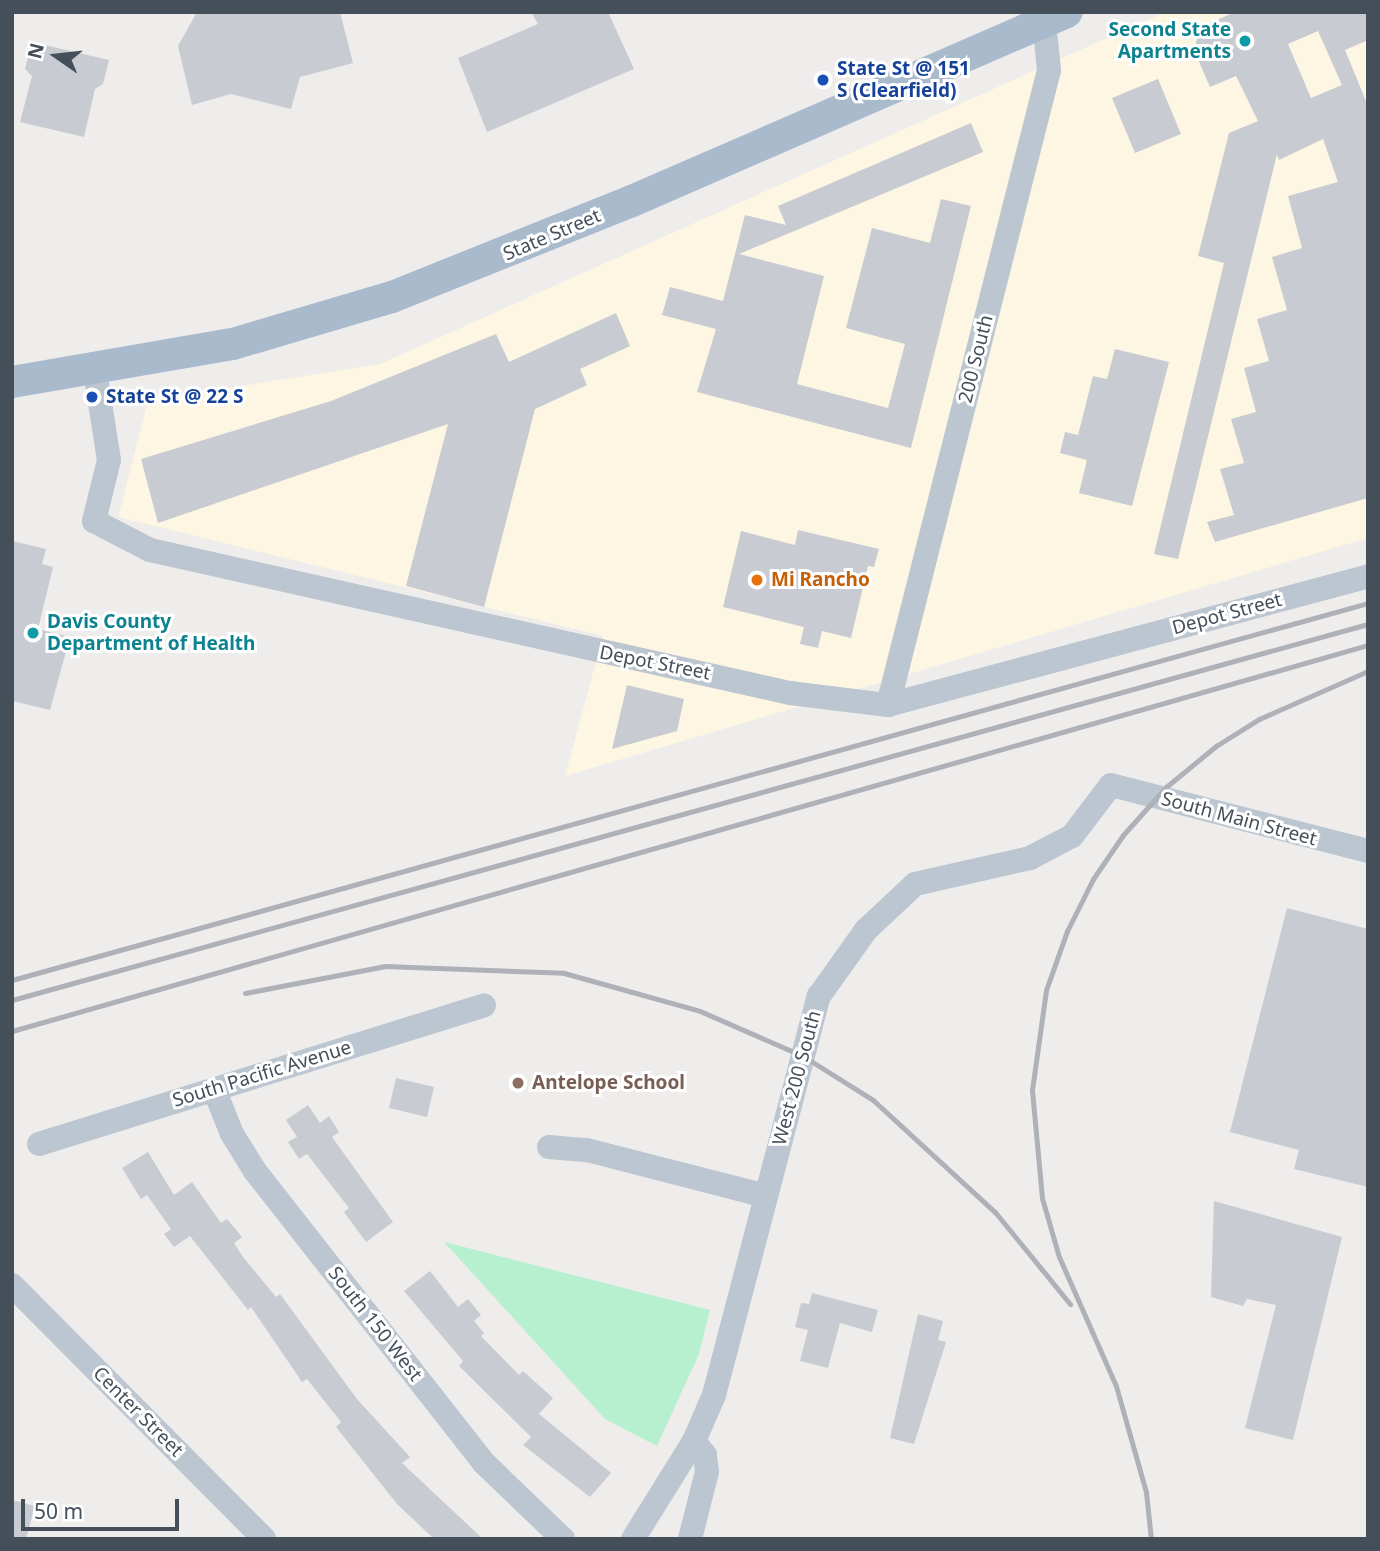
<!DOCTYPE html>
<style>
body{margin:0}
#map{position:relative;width:1380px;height:1551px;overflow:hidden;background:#efecec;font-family:"Noto Sans",sans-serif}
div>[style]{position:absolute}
.commercial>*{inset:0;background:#fcf6e3}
.green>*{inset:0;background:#b6f0cf}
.building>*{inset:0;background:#c8cbd1}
.minor>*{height:24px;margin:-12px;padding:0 12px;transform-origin:12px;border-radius:12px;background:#bcc6d0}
.major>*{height:32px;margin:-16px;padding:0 16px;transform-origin:16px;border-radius:16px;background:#aabacd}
.rail>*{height:5px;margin:-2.5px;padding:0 2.5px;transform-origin:2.5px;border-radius:2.5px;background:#aeb1b7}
.dots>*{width:19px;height:19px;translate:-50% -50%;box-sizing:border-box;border:4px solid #fff;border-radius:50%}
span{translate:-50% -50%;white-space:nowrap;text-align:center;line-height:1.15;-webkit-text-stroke:6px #fff;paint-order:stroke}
.culture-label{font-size:19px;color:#0d838f;font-weight:700}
.right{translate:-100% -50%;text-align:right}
.left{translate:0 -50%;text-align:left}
.transit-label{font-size:19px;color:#164399;font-weight:700}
.street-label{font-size:19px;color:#444f5a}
.food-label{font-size:19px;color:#c56008;font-weight:700}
.education-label{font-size:19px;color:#785e54;font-weight:700}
.frame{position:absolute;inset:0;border:14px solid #444f5a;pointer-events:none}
.north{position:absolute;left:21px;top:21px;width:70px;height:70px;-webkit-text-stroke:5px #fff;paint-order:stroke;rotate:284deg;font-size:19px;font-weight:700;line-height:28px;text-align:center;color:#444f5a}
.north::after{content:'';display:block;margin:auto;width:24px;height:32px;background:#444f5a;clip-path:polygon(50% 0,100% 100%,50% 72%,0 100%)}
.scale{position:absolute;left:21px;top:1499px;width:158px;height:32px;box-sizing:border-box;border:4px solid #444f5a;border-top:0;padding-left:9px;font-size:21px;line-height:24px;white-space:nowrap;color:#444f5a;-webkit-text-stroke:5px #fff;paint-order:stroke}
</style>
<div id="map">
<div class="commercial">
<i style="clip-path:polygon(1165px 12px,1368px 12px,1368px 538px,565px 776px,603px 636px,118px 517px,148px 401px,380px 364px)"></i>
</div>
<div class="green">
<i style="clip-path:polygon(444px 1242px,710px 1310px,699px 1354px,657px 1446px,605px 1419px)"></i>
</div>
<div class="building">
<i style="clip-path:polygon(197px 12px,340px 12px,353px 63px,300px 77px,291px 109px,231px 94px,192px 105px,178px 46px)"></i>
<i style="clip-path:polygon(531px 12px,608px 12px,634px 69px,487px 132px,458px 58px,538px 24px)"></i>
<i style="clip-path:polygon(evenodd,1235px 12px,1368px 12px,1368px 40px,1345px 50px,1368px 106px,1368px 498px,1215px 542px,1207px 522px,1234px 515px,1220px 469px,1244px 463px,1231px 419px,1256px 412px,1244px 368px,1269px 361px,1257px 319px,1287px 310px,1272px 257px,1302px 248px,1288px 196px,1338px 182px,1323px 139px,1279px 160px,1277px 154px,1178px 559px,1154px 554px,1224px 263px,1198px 256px,1229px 133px,1258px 121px,1236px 76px,1210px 87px,1194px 50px,1200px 27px,1235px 12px,1318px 31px,1342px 85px,1311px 98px,1288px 44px,1318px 31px)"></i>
<i style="clip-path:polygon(32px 42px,109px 60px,103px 84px,95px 89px,84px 137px,20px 122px,32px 76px,25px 69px)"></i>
<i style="clip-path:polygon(1158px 79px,1181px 134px,1135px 153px,1112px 98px)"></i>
<i style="clip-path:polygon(971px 123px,983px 152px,739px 254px,824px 276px,797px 384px,888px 408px,905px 344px,846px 328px,872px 228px,930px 243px,941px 199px,971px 206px,911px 448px,697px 392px,716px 329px,662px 315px,670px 287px,723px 301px,745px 215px,786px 225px,778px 206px)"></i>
<i style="clip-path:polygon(616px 313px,630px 346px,580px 369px,587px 385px,535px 409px,484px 607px,406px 586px,448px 424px,158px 523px,141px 459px,331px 401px,496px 334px,509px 362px)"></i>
<i style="clip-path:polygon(1115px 349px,1169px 362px,1132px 506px,1079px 493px,1087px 460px,1060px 453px,1065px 432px,1078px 435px,1093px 376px,1107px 379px)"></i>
<i style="clip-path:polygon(798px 530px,879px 549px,874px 567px,868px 566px,851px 638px,822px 631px,818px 648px,800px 644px,804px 627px,723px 607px,741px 531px,795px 545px)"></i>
<i style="clip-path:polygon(12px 541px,46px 549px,42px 564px,53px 567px,38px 629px,70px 637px,50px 710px,12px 701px)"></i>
<i style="clip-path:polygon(627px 685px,684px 699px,677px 731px,612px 749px)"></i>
<i style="clip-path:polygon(1287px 908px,1368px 929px,1368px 1187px,1294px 1169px,1299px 1150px,1230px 1132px)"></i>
<i style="clip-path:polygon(396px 1078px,434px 1087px,427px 1117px,389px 1108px)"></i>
<i style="clip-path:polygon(308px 1105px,320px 1123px,329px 1116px,339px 1132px,332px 1137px,393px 1222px,366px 1242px,344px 1212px,349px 1208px,307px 1154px,299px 1159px,288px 1142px,297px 1137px,286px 1120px)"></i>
<i style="clip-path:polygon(148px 1152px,174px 1195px,192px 1182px,221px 1223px,227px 1219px,242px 1237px,234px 1243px,243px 1257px,276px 1297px,280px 1294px,357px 1399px,410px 1457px,402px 1463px,483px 1539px,434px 1539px,397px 1504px,336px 1427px,341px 1422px,307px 1379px,302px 1382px,251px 1307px,248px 1310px,190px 1236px,174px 1247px,164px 1234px,171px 1229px,147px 1195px,141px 1199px,122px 1168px)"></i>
<i style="clip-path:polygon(1214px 1201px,1342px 1237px,1293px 1440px,1245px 1428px,1276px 1305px,1247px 1299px,1243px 1306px,1211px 1297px)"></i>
<i style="clip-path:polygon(430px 1271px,458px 1307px,468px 1299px,481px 1315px,474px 1321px,484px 1333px,481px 1336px,519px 1375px,523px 1371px,553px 1398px,539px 1414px,611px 1473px,590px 1497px,523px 1445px,531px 1437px,459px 1366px,463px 1361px,404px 1291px)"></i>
<i style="clip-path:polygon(812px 1293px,878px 1310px,872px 1332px,840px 1323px,828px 1368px,800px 1361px,808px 1330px,795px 1327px,801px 1303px,809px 1304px)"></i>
<i style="clip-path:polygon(918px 1314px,943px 1321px,938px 1340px,946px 1342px,914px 1444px,890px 1438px)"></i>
<i style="clip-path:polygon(12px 1500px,35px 1506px,26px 1539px,12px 1539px)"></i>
</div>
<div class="minor">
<i style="left:95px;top:371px;width:90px;rotate:81.1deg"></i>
<i style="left:109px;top:460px;width:63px;rotate:103.8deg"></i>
<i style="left:94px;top:521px;width:63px;rotate:27.4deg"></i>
<i style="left:150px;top:550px;width:656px;rotate:12.6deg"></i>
<i style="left:790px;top:693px;width:99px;rotate:7deg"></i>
<i style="left:888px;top:705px;width:497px;rotate:-15deg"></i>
<i style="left:888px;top:705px;width:655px;rotate:-75.77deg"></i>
<i style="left:1049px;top:70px;width:58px;rotate:-95.9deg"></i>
<i style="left:214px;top:1089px;width:48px;rotate:68.2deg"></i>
<i style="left:232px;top:1134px;width:44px;rotate:58.1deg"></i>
<i style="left:255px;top:1171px;width:370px;rotate:51.9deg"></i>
<i style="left:483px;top:1462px;width:111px;rotate:43.9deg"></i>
<i style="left:39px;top:1144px;width:466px;rotate:-17.3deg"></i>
<i style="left:549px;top:1147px;width:38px;rotate:5deg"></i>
<i style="left:587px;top:1150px;width:185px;rotate:14.4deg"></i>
<i style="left:12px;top:1285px;width:358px;rotate:45.2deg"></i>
<i style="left:633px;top:1539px;width:115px;rotate:-58.1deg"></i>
<i style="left:694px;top:1441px;width:50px;rotate:-66.5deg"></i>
<i style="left:714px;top:1395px;width:413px;rotate:-75.3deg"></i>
<i style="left:819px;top:996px;width:81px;rotate:-54.5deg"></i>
<i style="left:866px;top:930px;width:67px;rotate:-43.2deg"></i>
<i style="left:915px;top:884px;width:118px;rotate:-12.7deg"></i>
<i style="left:1030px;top:858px;width:47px;rotate:-27.6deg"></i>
<i style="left:1072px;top:836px;width:64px;rotate:-52.6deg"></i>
<i style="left:1111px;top:785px;width:265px;rotate:14.4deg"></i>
<i style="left:690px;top:1539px;width:69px;rotate:-75.8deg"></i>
<i style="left:707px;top:1472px;width:17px;rotate:-97deg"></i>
<i style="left:705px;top:1455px;width:18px;rotate:-128deg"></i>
</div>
<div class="major">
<i style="left:12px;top:382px;width:224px;rotate:-9.8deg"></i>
<i style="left:233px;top:344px;width:166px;rotate:-16.5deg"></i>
<i style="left:392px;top:297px;width:258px;rotate:-21.8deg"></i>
<i style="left:632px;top:201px;width:474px;rotate:-23.5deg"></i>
</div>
<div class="rail">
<i style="left:12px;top:980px;width:1407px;rotate:-15.54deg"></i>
<i style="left:245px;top:993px;width:143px;rotate:-10.9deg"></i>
<i style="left:385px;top:966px;width:179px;rotate:2.2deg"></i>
<i style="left:564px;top:973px;width:141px;rotate:15.6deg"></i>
<i style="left:700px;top:1011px;width:112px;rotate:23.6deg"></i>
<i style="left:803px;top:1056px;width:83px;rotate:32.2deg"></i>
<i style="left:873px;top:1100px;width:166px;rotate:42.6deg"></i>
<i style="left:995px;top:1212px;width:119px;rotate:50.8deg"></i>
<i style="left:12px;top:1000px;width:1407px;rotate:-15.5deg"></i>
<i style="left:12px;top:1031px;width:1410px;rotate:-15.89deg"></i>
<i style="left:1151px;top:1539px;width:47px;rotate:-96.1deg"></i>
<i style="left:1146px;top:1492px;width:110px;rotate:-105.8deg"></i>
<i style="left:1116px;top:1386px;width:141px;rotate:-113.8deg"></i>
<i style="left:1059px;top:1257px;width:61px;rotate:-106.1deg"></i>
<i style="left:1042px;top:1198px;width:108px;rotate:-95.3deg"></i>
<i style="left:1032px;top:1090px;width:101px;rotate:-82deg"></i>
<i style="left:1046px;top:990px;width:63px;rotate:-70.4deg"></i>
<i style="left:1067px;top:931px;width:58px;rotate:-63.4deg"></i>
<i style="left:1093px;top:879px;width:53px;rotate:-55.7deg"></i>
<i style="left:1123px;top:835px;width:64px;rotate:-48.1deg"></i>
<i style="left:1166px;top:787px;width:65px;rotate:-39.4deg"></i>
<i style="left:1216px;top:746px;width:51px;rotate:-32.1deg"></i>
<i style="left:1259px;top:719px;width:119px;rotate:-23.8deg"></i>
</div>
<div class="dots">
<i style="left:1245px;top:41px;background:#0f9aa8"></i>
<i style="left:823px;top:80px;background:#1a4fb4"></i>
<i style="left:92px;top:397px;background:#1a4fb4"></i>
<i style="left:757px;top:580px;background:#e8710a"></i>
<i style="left:33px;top:633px;background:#0f9aa8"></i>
<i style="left:518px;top:1083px;background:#8d6e63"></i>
</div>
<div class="culture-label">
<span class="right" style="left:1231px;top:41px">Second State<br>Apartments</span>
<span class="left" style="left:47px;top:633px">Davis County<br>Department of Health</span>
</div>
<div class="transit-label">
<span class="left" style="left:837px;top:80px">State St @ 151<br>S (Clearfield)</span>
<span class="left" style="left:106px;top:397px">State St @ 22 S</span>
</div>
<div class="street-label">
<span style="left:552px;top:235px;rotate:-23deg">State Street</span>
<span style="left:976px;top:359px;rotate:-76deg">200 South</span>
<span style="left:1227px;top:614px;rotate:-15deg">Depot Street</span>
<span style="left:655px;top:663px;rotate:11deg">Depot Street</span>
<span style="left:1239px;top:819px;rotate:15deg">South Main Street</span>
<span style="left:262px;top:1074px;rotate:-17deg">South Pacific Avenue</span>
<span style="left:797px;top:1078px;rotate:-75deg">West 200 South</span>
<span style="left:375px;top:1324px;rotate:52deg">South 150 West</span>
<span style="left:138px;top:1412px;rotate:45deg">Center Street</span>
</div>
<div class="food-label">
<span class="left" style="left:771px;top:580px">Mi Rancho</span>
</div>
<div class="education-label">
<span class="left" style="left:532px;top:1083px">Antelope School</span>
</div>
<div class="frame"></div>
<div class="north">N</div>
<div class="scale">50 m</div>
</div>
